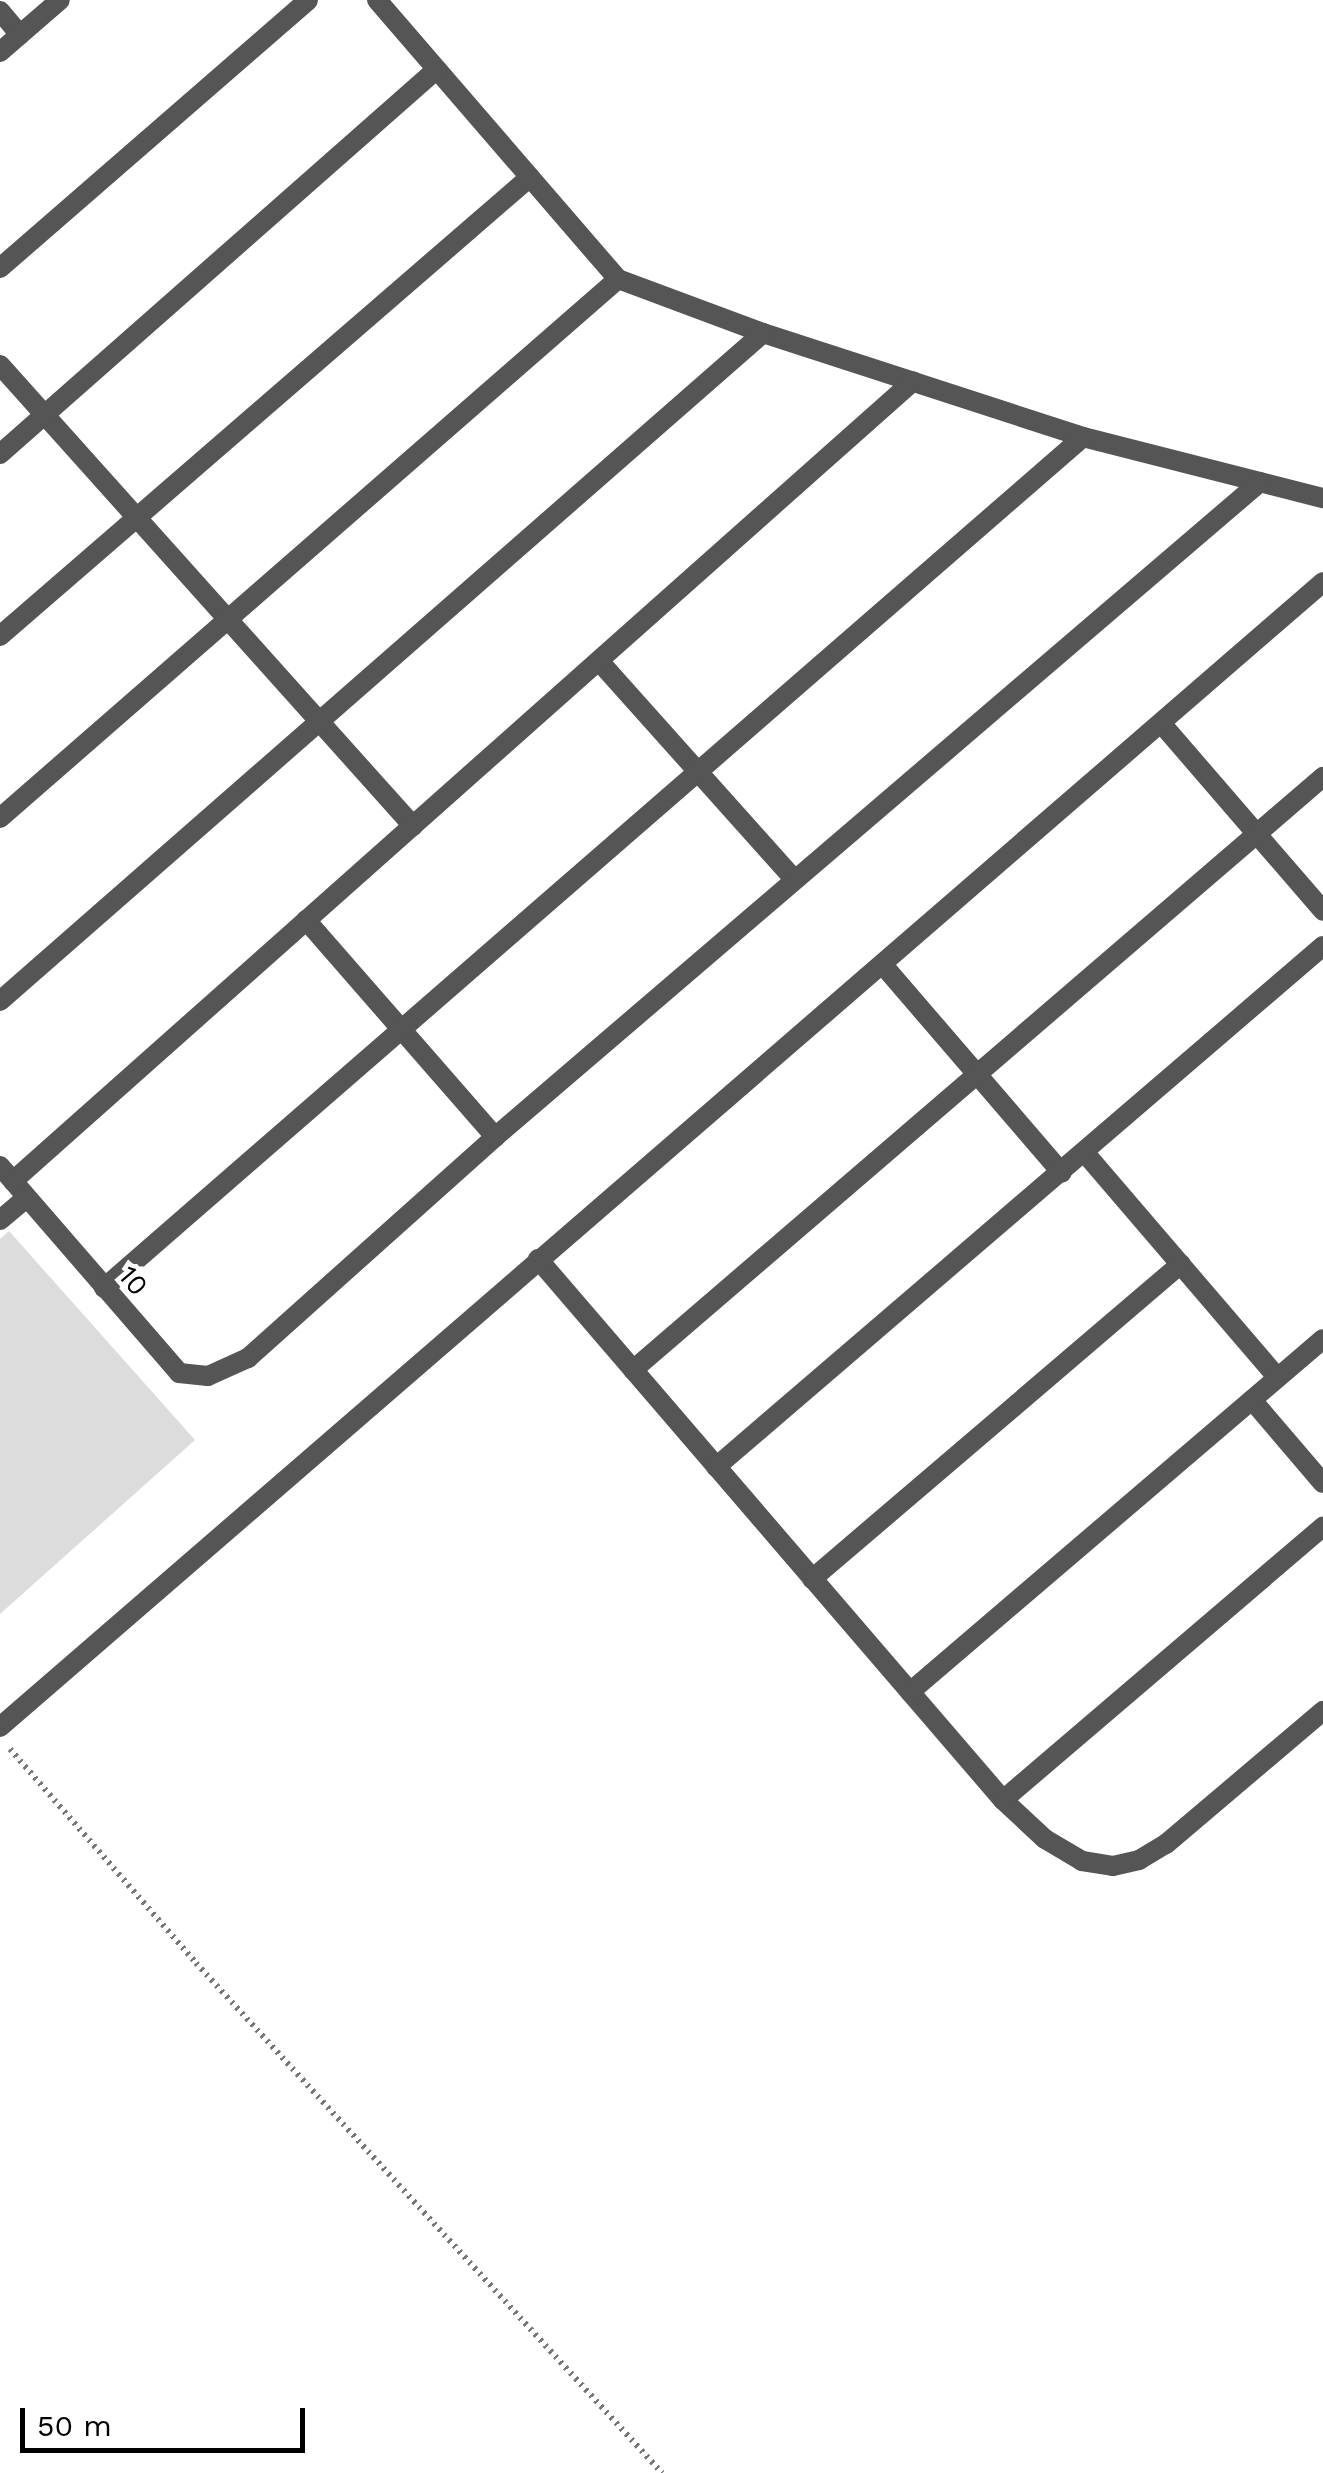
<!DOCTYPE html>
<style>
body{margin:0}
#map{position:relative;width:1323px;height:2473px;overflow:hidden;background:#fff;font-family:"Work Sans",sans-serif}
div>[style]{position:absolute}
.green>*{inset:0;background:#dcdcdc}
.path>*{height:6px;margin-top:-3px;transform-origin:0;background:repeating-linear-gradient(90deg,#777 0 2.5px,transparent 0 7.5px)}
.lane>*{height:20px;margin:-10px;padding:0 10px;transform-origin:10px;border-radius:10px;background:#555}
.street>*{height:20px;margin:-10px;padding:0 10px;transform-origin:10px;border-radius:10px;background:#555}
span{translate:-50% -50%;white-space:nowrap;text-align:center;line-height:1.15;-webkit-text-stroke:9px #fff;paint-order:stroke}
.street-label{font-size:28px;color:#000}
.scale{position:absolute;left:20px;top:2408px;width:285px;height:45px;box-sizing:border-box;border:5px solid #000;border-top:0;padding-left:12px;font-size:30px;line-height:35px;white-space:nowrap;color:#000;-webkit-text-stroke:8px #fff;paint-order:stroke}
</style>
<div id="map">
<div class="green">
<i style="clip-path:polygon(9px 1231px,195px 1440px,0 1614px,0 1239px)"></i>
</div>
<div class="path">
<i style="left:10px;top:1749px;width:284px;rotate:49deg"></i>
<i style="left:196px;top:1963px;width:691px;rotate:47.58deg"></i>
</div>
<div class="lane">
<i style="left:0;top:636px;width:701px;rotate:-40.89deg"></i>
</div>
<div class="street">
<i style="left:377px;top:0;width:369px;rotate:49.2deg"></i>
<i style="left:618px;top:279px;width:155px;rotate:20.4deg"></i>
<i style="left:763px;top:333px;width:336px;rotate:18deg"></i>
<i style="left:1083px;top:437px;width:248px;rotate:14.3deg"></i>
<i style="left:0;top:11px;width:31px;rotate:50deg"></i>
<i style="left:0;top:52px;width:79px;rotate:-40.9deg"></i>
<i style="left:0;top:268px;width:408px;rotate:-41deg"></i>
<i style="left:0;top:365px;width:619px;rotate:48.14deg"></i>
<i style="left:0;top:454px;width:582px;rotate:-41.38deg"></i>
<i style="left:599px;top:661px;width:292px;rotate:48.2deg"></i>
<i style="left:1161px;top:723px;width:248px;rotate:49.2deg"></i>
<i style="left:0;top:818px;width:820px;rotate:-41.09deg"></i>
<i style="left:306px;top:920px;width:288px;rotate:48.9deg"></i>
<i style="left:883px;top:965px;width:274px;rotate:49.3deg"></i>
<i style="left:0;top:1001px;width:1014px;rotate:-41.2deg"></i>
<i style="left:1085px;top:1153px;width:296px;rotate:49.4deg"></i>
<i style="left:0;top:1166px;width:274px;rotate:49.1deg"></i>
<i style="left:179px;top:1373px;width:29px;rotate:6deg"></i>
<i style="left:208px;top:1376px;width:44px;rotate:-24.2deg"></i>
<i style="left:248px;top:1358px;width:331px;rotate:-41.8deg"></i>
<i style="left:495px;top:1137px;width:1007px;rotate:-40.57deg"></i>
<i style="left:13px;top:1181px;width:1204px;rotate:-41.63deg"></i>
<i style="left:0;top:1220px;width:35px;rotate:-40deg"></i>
<i style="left:538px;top:1259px;width:713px;rotate:49.32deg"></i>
<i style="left:1003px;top:1800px;width:57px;rotate:42.9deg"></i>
<i style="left:1045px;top:1839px;width:43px;rotate:30.7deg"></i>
<i style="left:1082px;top:1861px;width:31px;rotate:9deg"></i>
<i style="left:1113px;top:1866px;width:27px;rotate:-13deg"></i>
<i style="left:1139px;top:1860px;width:31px;rotate:-31deg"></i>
<i style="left:1166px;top:1844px;width:206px;rotate:-40.3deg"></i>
<i style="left:104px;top:1288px;width:1297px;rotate:-41deg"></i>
<i style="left:633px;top:1370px;width:910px;rotate:-40.68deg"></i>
<i style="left:1252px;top:1400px;width:109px;rotate:49.5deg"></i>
<i style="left:716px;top:1467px;width:800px;rotate:-40.64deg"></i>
<i style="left:812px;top:1579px;width:485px;rotate:-40.5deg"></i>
<i style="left:910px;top:1692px;width:543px;rotate:-40.52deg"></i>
<i style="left:0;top:1727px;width:1750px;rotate:-40.87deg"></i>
<i style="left:1003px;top:1800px;width:421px;rotate:-40.5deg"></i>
</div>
<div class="street-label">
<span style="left:133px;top:1281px;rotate:50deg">10</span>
</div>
<div class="scale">50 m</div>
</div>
